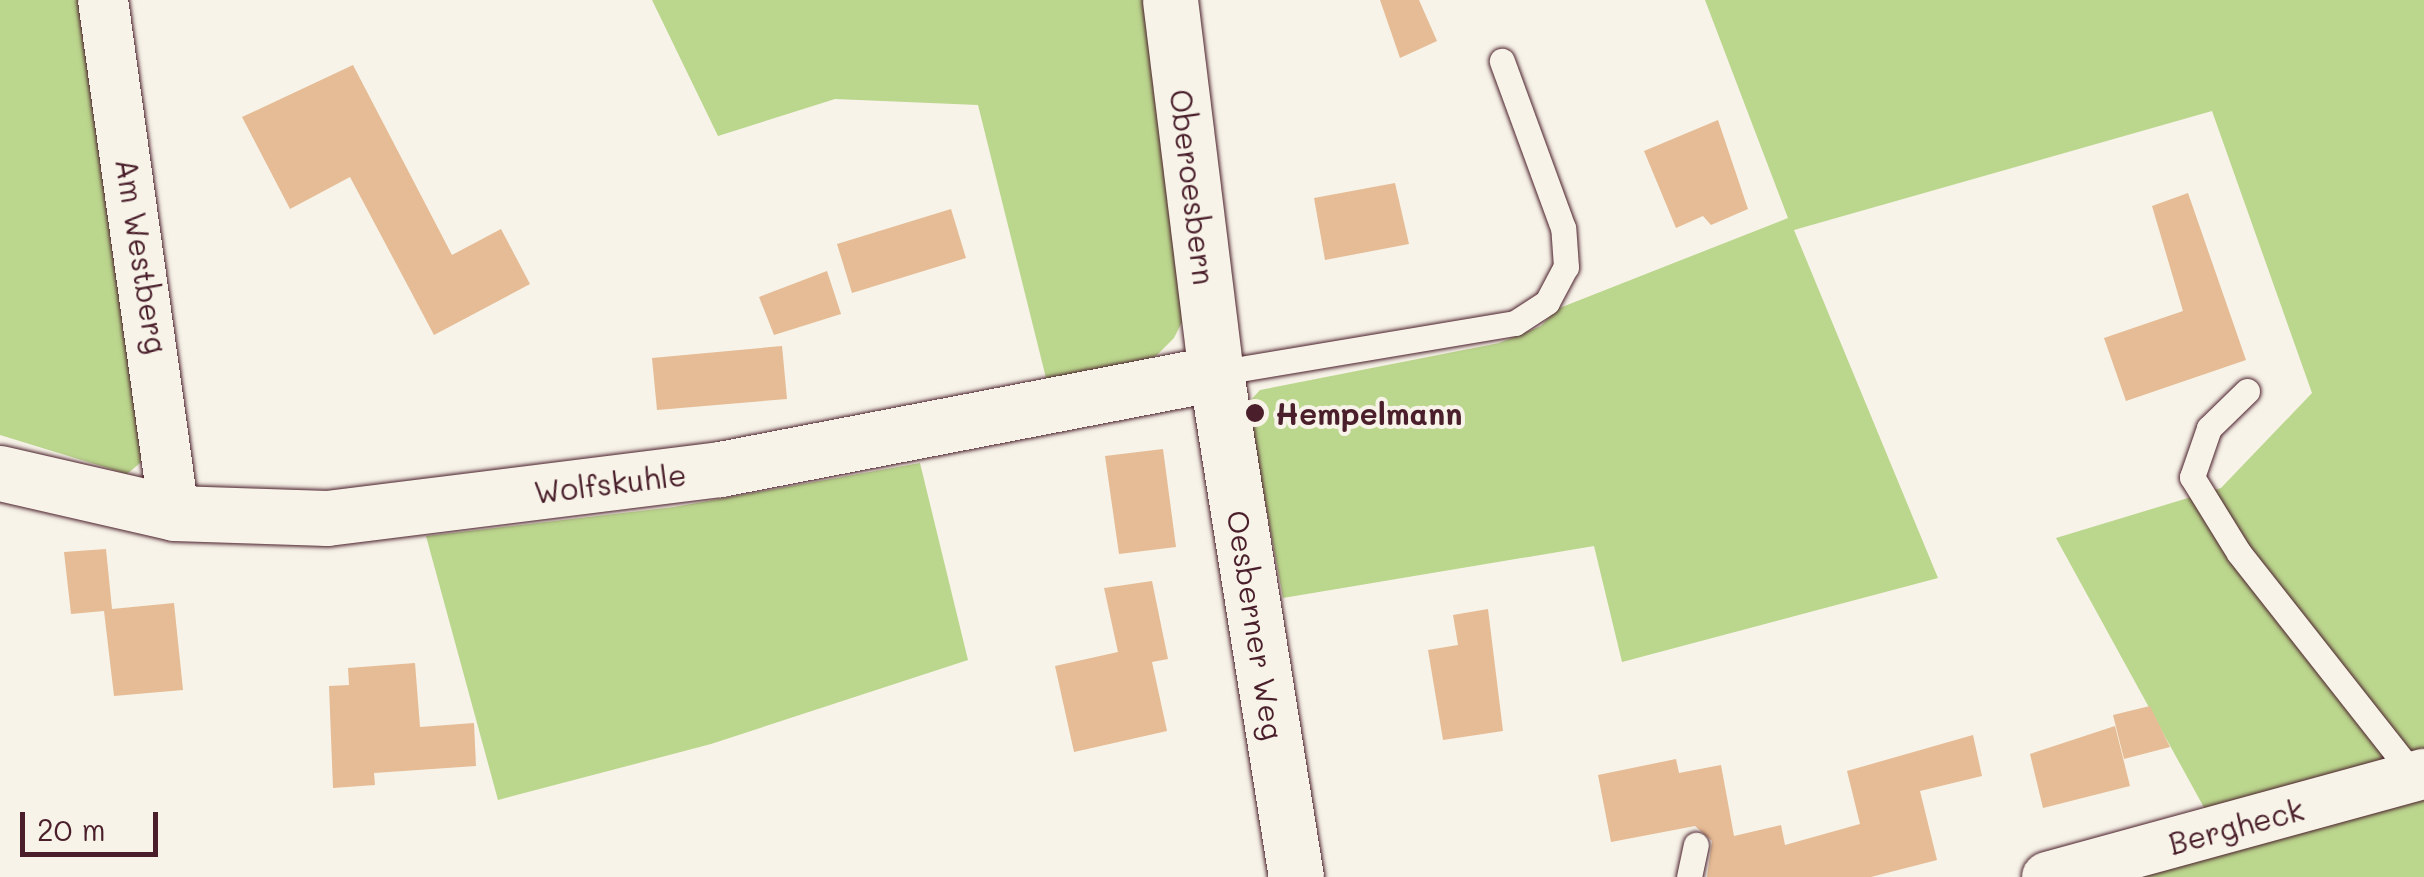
<!DOCTYPE html>
<style>
body{margin:0}
#map{position:relative;width:2424px;height:877px;overflow:hidden;background:#f7f3e8;font-family:Mali,sans-serif}
div>[style]{position:absolute}
.green>*{inset:0;background:#bbd68d}
.building>*{inset:0;background:#e5bc95}
.roads{filter:drop-shadow(0 0 2px #4a1f2b) drop-shadow(0 0 2px #4a1f2b)}
.service>*{height:25px;margin:-12.5px;padding:0 12.5px;transform-origin:12.5px;border-radius:12.5px;background:#f7f3e8}
.minor>*{height:50px;margin:-25px;padding:0 25px;transform-origin:25px;border-radius:25px;background:#f7f3e8}
.tertiary>*{height:55px;margin:-27.5px;padding:0 27.5px;transform-origin:27.5px;border-radius:27.5px;background:#f7f3e8}
.dots>*{width:28px;height:28px;translate:-50% -50%;box-sizing:border-box;border:5px solid #f7f3e8;border-radius:50%}
span{translate:-50% -50%;white-space:nowrap;text-align:center;line-height:1.15;-webkit-text-stroke:8px #f7f3e8;paint-order:stroke}
.street-label{font-size:30px;color:#4a1f2b}
.poi-label{font-size:30px;color:#4a1f2b;font-weight:700}
.left{translate:0 -50%;text-align:left}
.scale{position:absolute;left:20px;top:812px;width:138px;height:45px;box-sizing:border-box;border:5px solid #4a1f2b;border-top:0;padding-left:12px;font-size:30px;line-height:35px;white-space:nowrap;color:#4a1f2b;-webkit-text-stroke:8px #f7f3e8;paint-order:stroke}
</style>
<div id="map">
<div class="green">
<i style="clip-path:polygon(0 0,89px 0,146px 458px,127px 474px,0 435px)"></i>
<i style="clip-path:polygon(652px 0,1147px 0,1184px 318px,1174px 338px,1156px 356px,1128px 366px,1047px 382px,978px 105px,835px 99px,718px 136px)"></i>
<i style="clip-path:polygon(1705px 0,2424px 0,2424px 757px,2207px 813px,2056px 538px,2221px 488px,2312px 393px,2212px 111px,1794px 230px,1938px 578px,1622px 662px,1594px 546px,1283px 598px,1247px 404px,1260px 390px,1499px 343px,1541px 326px,1557px 309px,1788px 218px)"></i>
<i style="clip-path:polygon(920px 463px,968px 660px,711px 744px,498px 800px,426px 536px,674px 507px)"></i>
<i style="clip-path:polygon(2424px 793px,2424px 877px,2105px 877px)"></i>
</div>
<div class="building">
<i style="clip-path:polygon(1380px 0,1419px 0,1437px 41px,1400px 58px)"></i>
<i style="clip-path:polygon(353px 65px,452px 255px,501px 229px,530px 284px,434px 335px,350px 177px,290px 209px,242px 117px)"></i>
<i style="clip-path:polygon(1718px 120px,1748px 209px,1711px 225px,1703px 216px,1676px 228px,1644px 151px)"></i>
<i style="clip-path:polygon(1395px 183px,1409px 244px,1325px 260px,1314px 198px)"></i>
<i style="clip-path:polygon(2188px 193px,2246px 360px,2126px 401px,2104px 338px,2183px 311px,2152px 206px)"></i>
<i style="clip-path:polygon(951px 209px,966px 258px,852px 293px,837px 244px)"></i>
<i style="clip-path:polygon(827px 271px,841px 314px,774px 335px,759px 297px)"></i>
<i style="clip-path:polygon(782px 346px,787px 399px,657px 410px,652px 358px)"></i>
<i style="clip-path:polygon(1163px 449px,1176px 547px,1119px 554px,1105px 456px)"></i>
<i style="clip-path:polygon(106px 549px,112px 609px,174px 603px,183px 690px,114px 696px,104px 611px,71px 614px,64px 552px)"></i>
<i style="clip-path:polygon(1152px 581px,1168px 659px,1152px 662px,1167px 731px,1074px 752px,1055px 666px,1118px 652px,1104px 588px)"></i>
<i style="clip-path:polygon(1488px 609px,1503px 731px,1443px 740px,1428px 650px,1458px 645px,1453px 615px)"></i>
<i style="clip-path:polygon(415px 663px,420px 727px,474px 723px,476px 766px,374px 773px,375px 785px,333px 788px,329px 686px,349px 685px,348px 668px)"></i>
<i style="clip-path:polygon(2150px 706px,2170px 747px,2124px 759px,2113px 715px)"></i>
<i style="clip-path:polygon(2115px 726px,2130px 786px,2043px 808px,2030px 754px)"></i>
<i style="clip-path:polygon(1973px 735px,1982px 776px,1920px 791px,1937px 860px,1871px 877px,1707px 877px,1712px 841px,1695px 826px,1611px 842px,1598px 775px,1676px 759px,1679px 773px,1721px 765px,1734px 836px,1781px 825px,1785px 845px,1860px 824px,1847px 771px)"></i>
</div>
<div class="roads">
<div class="service">
<i style="left:1216px;top:373px;width:303px;rotate:-9.5deg"></i>
<i style="left:1515px;top:323px;width:38px;rotate:-33deg"></i>
<i style="left:1547px;top:302px;width:40px;rotate:-62deg"></i>
<i style="left:1566px;top:267px;width:39px;rotate:-94deg"></i>
<i style="left:1563px;top:228px;width:178px;rotate:-110.1deg"></i>
<i style="left:2247px;top:391px;width:53px;rotate:135.8deg"></i>
<i style="left:2209px;top:428px;width:52px;rotate:109.1deg"></i>
<i style="left:2192px;top:477px;width:89px;rotate:58.3deg"></i>
<i style="left:2239px;top:553px;width:285px;rotate:51.8deg"></i>
<i style="left:1689px;top:877px;width:33px;rotate:-78deg"></i>
</div>
<div class="minor">
<i style="left:103px;top:0;width:518px;rotate:82.12deg"></i>
<i style="left:2047px;top:877px;width:391px;rotate:-15.3deg"></i>
</div>
<div class="tertiary">
<i style="left:1170px;top:0;width:376px;rotate:83deg"></i>
<i style="left:1216px;top:373px;width:510px;rotate:80.98deg"></i>
<i style="left:0;top:473px;width:179px;rotate:12.9deg"></i>
<i style="left:174px;top:513px;width:153px;rotate:1.9deg"></i>
<i style="left:327px;top:518px;width:396px;rotate:-7.1deg"></i>
<i style="left:720px;top:469px;width:505px;rotate:-10.95deg"></i>
</div>
</div>
<div class="dots">
<i style="left:1255px;top:413px;background:#4a1f2b"></i>
</div>
<div class="street-label">
<span style="left:1193px;top:187px;rotate:83deg">Oberoesbern</span>
<span style="left:142px;top:256px;rotate:81deg">Am Westberg</span>
<span style="left:610px;top:483px;rotate:-7deg">Wolfskuhle</span>
<span style="left:1256px;top:625px;rotate:81deg">Oesberner Weg</span>
<span style="left:2236px;top:826px;rotate:-15deg">Bergheck</span>
</div>
<div class="poi-label">
<span class="left" style="left:1275px;top:413px">Hempelmann</span>
</div>
<div class="scale">20 m</div>
</div>
